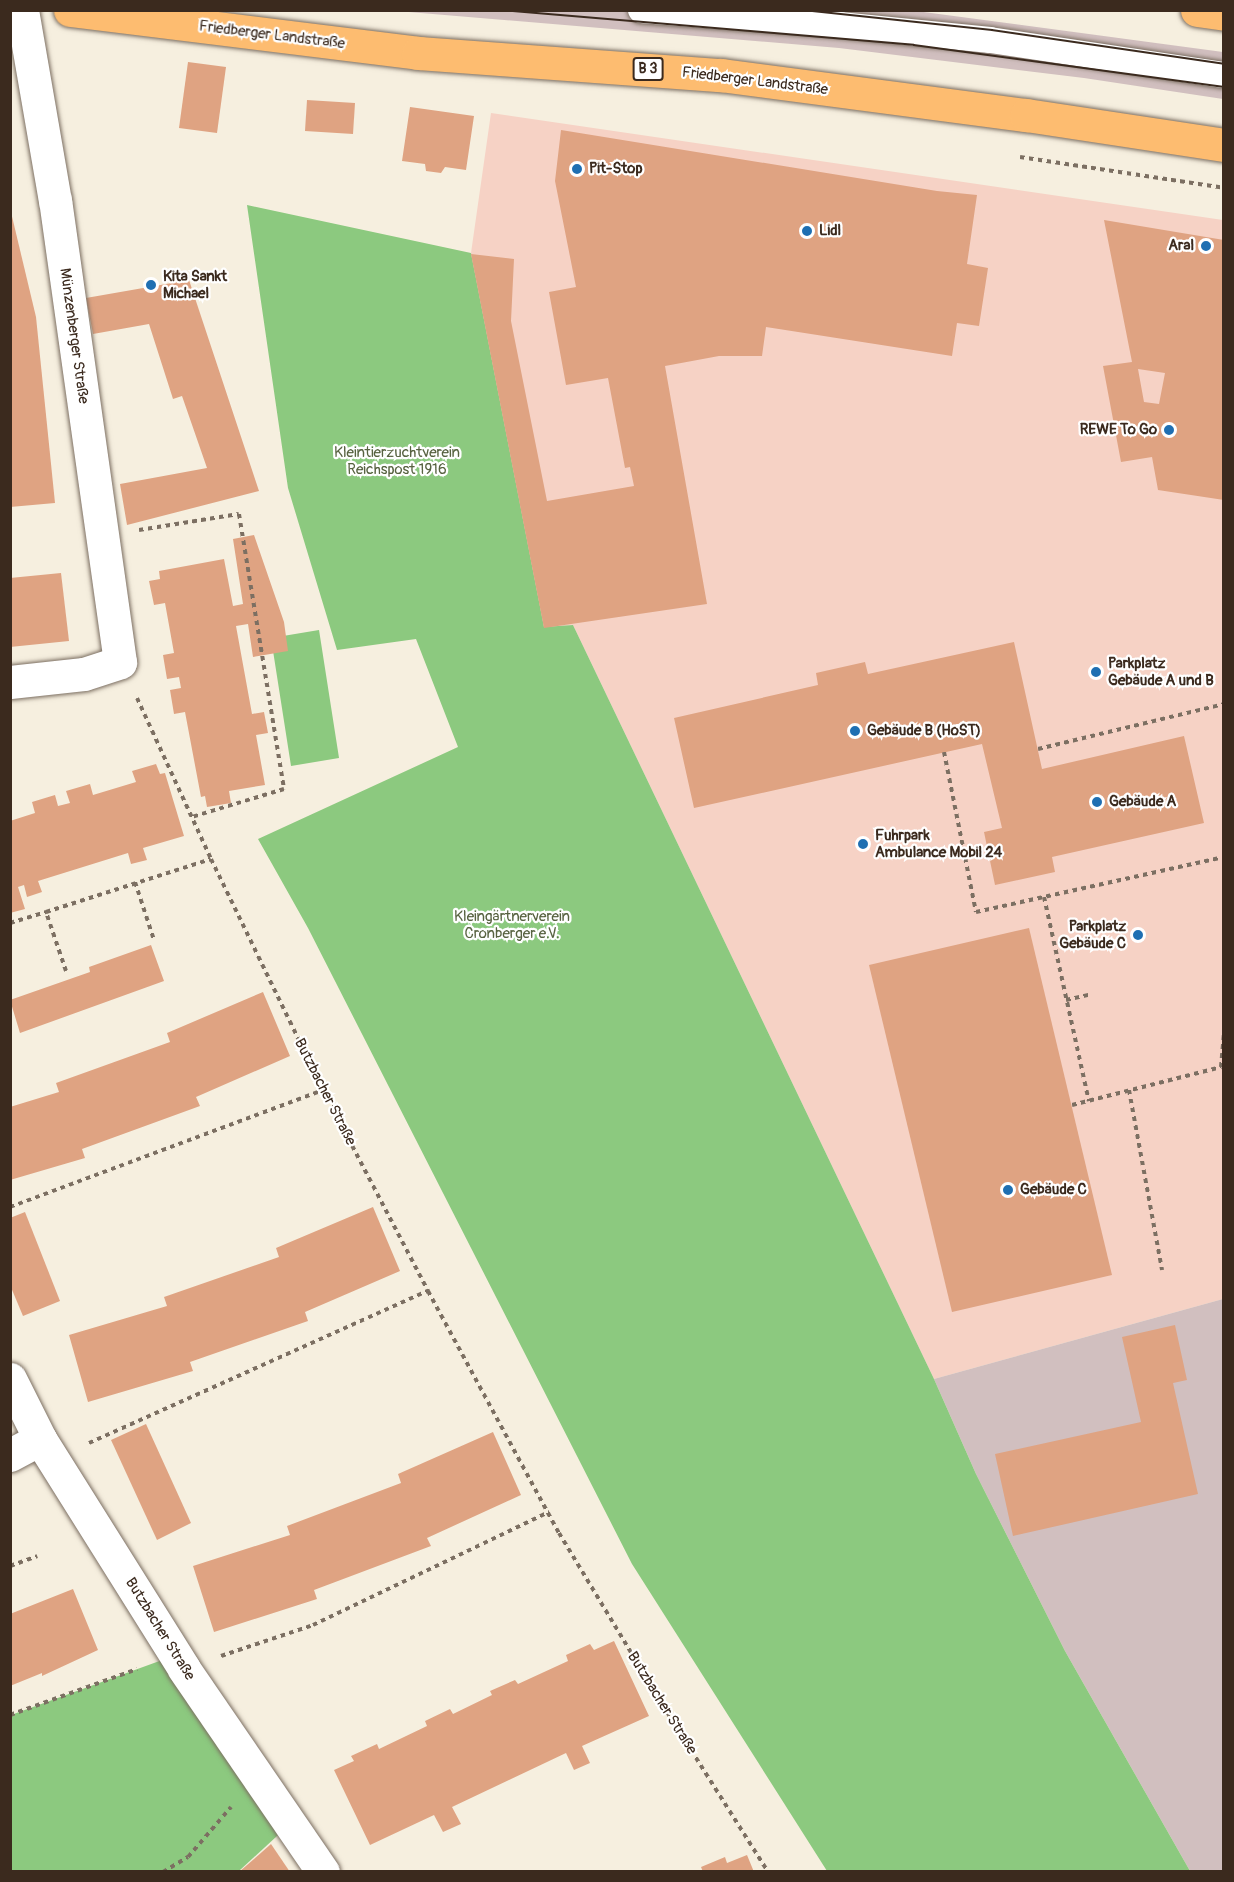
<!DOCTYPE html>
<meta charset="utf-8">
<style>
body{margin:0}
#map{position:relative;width:1234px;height:1882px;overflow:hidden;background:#f6efdf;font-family:Pangolin,sans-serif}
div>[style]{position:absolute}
.built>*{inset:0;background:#f6d2c5}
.industrial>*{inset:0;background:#d1bfbf}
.green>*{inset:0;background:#8cc97f}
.building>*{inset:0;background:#dfa382}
.path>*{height:4px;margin-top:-2px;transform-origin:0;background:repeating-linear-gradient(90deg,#7c6f62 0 4.5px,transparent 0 9px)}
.roads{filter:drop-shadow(0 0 2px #7c6f62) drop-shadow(0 0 2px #7c6f62)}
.service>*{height:26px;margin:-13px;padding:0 13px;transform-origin:13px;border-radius:13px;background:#fff}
.minor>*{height:33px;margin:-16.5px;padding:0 16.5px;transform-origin:16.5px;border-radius:16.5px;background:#fff}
.primary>*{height:33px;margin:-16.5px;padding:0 16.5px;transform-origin:16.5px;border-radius:16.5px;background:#fdbc70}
.tram>*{height:1.5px;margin:-0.75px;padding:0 0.75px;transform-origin:0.75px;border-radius:0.75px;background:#3b2a1e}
.dots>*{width:16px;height:16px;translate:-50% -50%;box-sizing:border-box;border:3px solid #fff;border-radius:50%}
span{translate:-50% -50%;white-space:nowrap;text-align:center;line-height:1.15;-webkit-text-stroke:4.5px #fff;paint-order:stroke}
.shield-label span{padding:2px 4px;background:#fff;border:2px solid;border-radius:4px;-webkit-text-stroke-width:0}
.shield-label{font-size:14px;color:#3b2a1e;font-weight:700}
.street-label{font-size:15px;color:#3b2a1e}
.poi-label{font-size:15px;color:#3b2a1e;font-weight:700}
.left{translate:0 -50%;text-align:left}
.right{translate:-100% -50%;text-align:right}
.park-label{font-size:15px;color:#576240}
.frame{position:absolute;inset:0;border:12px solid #3b2a1e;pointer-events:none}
</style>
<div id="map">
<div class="built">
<i style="clip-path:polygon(491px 113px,1223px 220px,1223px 1299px,934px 1379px,573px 625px,544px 628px,471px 253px)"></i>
</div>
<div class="industrial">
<i style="clip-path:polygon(397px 11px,916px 11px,1223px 52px,1223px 99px,1084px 78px,839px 48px)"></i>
<i style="clip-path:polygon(1223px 1299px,1223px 1871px,1190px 1871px,1065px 1651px,976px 1474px,934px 1379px)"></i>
</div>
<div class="green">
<i style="clip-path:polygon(247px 205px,471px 253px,544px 627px,573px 625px,934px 1379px,976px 1474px,1065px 1651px,1190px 1871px,827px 1871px,632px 1564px,308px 928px,258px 839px,458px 747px,416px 639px,337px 650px,288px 488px)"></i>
<i style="clip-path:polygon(319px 630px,339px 758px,291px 766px,271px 638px)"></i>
<i style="clip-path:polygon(176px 1655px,290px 1824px,239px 1871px,11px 1872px,11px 1715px)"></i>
</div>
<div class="building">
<i style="clip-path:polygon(188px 62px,226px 67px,217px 133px,179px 128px)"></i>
<i style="clip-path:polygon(307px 100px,355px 103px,353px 134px,305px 131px)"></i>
<i style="clip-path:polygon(410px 107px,474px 116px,466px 170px,445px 167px,441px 173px,426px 171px,425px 164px,402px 161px)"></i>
<i style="clip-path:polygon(561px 130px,937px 191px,977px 195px,967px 264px,988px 268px,979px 326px,957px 323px,952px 356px,766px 327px,762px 356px,719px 356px,665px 366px,707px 604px,544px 628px,471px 254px,514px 259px,511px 321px,547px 501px,634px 486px,630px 467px,625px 468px,608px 378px,566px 385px,549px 292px,576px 287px,555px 181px)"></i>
<i style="clip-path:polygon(10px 208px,36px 317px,55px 503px,10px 507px)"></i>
<i style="clip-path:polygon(evenodd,1104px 220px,1224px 240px,1224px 500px,1158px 490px,1152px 457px,1121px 462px,1103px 366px,1132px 362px,1104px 220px,1138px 369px,1165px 373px,1159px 404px,1144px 402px,1138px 369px)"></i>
<i style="clip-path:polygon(189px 280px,259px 491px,127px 525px,120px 484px,207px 468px,182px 396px,173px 399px,149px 324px,93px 334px,86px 298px)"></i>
<i style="clip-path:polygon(254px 535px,284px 622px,288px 651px,253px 657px,248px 624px,236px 626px,252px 714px,264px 712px,268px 733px,256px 735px,265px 785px,229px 791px,231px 803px,207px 807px,205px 796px,201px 797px,185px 712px,174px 714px,170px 690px,181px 688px,179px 677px,167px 679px,163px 655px,174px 653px,165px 603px,154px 605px,149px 581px,160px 579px,159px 571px,224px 559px,233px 606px,243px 604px,233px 539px)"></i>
<i style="clip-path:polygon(61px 573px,69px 641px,10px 647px,10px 578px)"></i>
<i style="clip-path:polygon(1014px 642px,1042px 769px,1184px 736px,1204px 823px,1052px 857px,1055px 872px,995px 885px,984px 832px,1002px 828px,982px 744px,694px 808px,674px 718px,818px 685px,816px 673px,865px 662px,868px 674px)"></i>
<i style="clip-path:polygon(156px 764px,160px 774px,165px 773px,184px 836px,143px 848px,147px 860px,131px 864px,128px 853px,38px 881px,42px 892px,27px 897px,24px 885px,18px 887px,25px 909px,10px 913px,10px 821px,35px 813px,32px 802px,55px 795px,58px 806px,70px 803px,66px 791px,90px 784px,93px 795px,136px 782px,132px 771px)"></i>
<i style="clip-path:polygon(1029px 928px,1112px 1275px,952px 1312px,869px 965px)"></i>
<i style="clip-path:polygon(151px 945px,164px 981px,20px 1033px,10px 1000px,90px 972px,89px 967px)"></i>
<i style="clip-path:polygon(263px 992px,290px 1056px,196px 1097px,200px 1106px,82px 1149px,85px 1158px,10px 1180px,10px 1107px,59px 1092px,56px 1083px,170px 1042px,167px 1033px)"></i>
<i style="clip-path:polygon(373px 1207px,400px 1271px,305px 1312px,308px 1321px,190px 1362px,193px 1371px,88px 1402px,69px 1335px,167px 1306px,164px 1297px,279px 1257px,276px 1248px)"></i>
<i style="clip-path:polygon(25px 1212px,60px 1301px,23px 1316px,10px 1285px,10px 1218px)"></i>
<i style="clip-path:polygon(1175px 1325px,1187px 1380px,1173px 1383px,1198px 1494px,1013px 1536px,995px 1454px,1141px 1422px,1122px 1337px)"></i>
<i style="clip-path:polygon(146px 1424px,191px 1523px,157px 1540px,111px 1440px)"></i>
<i style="clip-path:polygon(493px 1432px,521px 1495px,427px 1538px,431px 1546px,314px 1590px,317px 1599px,214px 1632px,193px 1566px,290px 1535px,287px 1526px,401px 1483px,398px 1474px)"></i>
<i style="clip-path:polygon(73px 1589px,98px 1650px,42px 1676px,42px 1673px,10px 1686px,10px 1614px)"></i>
<i style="clip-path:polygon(614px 1641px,649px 1716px,582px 1746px,590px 1763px,574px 1770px,566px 1753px,452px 1807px,461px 1824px,443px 1832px,434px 1815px,370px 1845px,334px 1770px,354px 1761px,351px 1756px,377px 1744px,379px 1749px,427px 1726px,425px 1721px,450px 1709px,453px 1714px,492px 1695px,490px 1691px,515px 1680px,518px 1684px,568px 1661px,566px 1655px,590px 1644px,594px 1650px)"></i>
<i style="clip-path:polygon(271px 1844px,290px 1872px,239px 1872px)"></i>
<i style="clip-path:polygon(747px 1855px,754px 1872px,703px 1872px,701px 1867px,725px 1857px,727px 1863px)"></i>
</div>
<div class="path">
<i style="left:1020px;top:157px;width:206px;rotate:8.6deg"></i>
<i style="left:139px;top:530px;width:101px;rotate:-9.1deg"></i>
<i style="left:239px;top:514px;width:279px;rotate:80.7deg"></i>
<i style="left:284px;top:789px;width:96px;rotate:163.1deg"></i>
<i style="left:137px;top:698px;width:177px;rotate:65.3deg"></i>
<i style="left:211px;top:859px;width:257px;rotate:64.1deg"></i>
<i style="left:323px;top:1090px;width:227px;rotate:62.4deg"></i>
<i style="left:428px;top:1291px;width:275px;rotate:61.6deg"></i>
<i style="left:559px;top:1533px;width:209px;rotate:58.9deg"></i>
<i style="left:667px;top:1712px;width:189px;rotate:57.7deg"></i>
<i style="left:1038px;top:749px;width:191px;rotate:-13.6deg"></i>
<i style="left:944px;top:752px;width:163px;rotate:78.7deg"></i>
<i style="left:976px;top:912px;width:254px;rotate:-12.5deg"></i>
<i style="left:135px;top:882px;width:61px;rotate:71.9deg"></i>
<i style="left:1044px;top:897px;width:209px;rotate:77.6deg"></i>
<i style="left:10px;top:923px;width:38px;rotate:-17deg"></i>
<i style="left:66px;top:971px;width:62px;rotate:-108.7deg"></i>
<i style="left:46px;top:912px;width:173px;rotate:-17.8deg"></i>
<i style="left:1066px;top:1000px;width:23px;rotate:-13deg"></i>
<i style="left:1129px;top:1090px;width:183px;rotate:79.6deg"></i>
<i style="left:1072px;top:1105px;width:154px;rotate:-14.3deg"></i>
<i style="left:1221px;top:1067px;width:33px;rotate:-85deg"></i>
<i style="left:10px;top:1207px;width:334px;rotate:-20.5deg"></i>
<i style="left:89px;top:1443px;width:372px;rotate:-24.2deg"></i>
<i style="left:10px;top:1566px;width:29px;rotate:-20deg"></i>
<i style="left:221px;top:1656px;width:97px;rotate:-18.6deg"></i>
<i style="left:313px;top:1625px;width:262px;rotate:-25.6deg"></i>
<i style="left:10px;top:1715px;width:135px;rotate:-19.9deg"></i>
<i style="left:163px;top:1872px;width:29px;rotate:-31deg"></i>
<i style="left:188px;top:1857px;width:66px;rotate:-49.3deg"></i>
</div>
<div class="roads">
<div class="service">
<i style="left:641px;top:10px;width:200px;rotate:4.3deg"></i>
<i style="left:840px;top:25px;width:151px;rotate:5.7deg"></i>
<i style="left:990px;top:40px;width:237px;rotate:8.5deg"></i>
</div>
<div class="minor">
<i style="left:10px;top:682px;width:74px;rotate:-6.2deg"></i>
<i style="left:84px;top:674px;width:38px;rotate:-18deg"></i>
<i style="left:120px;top:662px;width:466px;rotate:-98deg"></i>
<i style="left:55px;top:201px;width:194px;rotate:-99.8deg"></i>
<i style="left:10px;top:1379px;width:67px;rotate:63.4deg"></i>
<i style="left:40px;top:1439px;width:271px;rotate:57.9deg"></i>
<i style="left:184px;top:1669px;width:246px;rotate:55.6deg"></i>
<i style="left:10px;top:1455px;width:34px;rotate:-28deg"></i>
</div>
<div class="primary">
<i style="left:70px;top:10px;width:351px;rotate:7deg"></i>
<i style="left:418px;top:53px;width:304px;rotate:4.2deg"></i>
<i style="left:721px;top:75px;width:308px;rotate:7.5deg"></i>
<i style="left:1026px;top:115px;width:200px;rotate:8.6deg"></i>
<i style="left:1197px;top:10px;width:27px;rotate:8deg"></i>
</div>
</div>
<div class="tram">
<i style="left:501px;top:10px;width:414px;rotate:4.8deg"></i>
<i style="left:914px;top:45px;width:313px;rotate:7.7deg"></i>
<i style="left:803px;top:10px;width:190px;rotate:6deg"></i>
<i style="left:992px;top:30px;width:234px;rotate:8.3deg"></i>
</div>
<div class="dots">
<i style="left:577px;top:169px;background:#1f6fb2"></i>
<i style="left:807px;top:231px;background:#1f6fb2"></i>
<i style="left:1206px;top:246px;background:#1f6fb2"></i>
<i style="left:151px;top:285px;background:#1f6fb2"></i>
<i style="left:1169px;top:430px;background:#1f6fb2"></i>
<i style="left:1096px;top:672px;background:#1f6fb2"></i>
<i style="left:855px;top:731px;background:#1f6fb2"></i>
<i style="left:1097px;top:802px;background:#1f6fb2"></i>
<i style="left:863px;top:844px;background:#1f6fb2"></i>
<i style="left:1138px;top:935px;background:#1f6fb2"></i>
<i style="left:1008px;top:1190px;background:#1f6fb2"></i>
</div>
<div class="shield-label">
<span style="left:648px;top:69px">B 3</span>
</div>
<div class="street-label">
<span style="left:272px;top:35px;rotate:7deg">Friedberger Landstraße</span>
<span style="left:755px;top:81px;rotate:7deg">Friedberger Landstraße</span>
<span style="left:74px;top:336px;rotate:82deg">Münzenberger Straße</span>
<span style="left:325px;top:1092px;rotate:63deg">Butzbacher Straße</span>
<span style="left:160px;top:1629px;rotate:58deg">Butzbacher Straße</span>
<span style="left:662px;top:1703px;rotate:58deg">Butzbacher Straße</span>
</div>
<div class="poi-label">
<span class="left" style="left:589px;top:169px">Pit-Stop</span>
<span class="left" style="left:819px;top:231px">Lidl</span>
<span class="right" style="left:1194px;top:246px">Aral</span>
<span class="left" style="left:163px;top:285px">Kita Sankt<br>Michael</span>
<span class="right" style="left:1157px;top:430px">REWE To Go</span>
<span class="left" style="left:1108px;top:672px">Parkplatz<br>Gebäude A und B</span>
<span class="left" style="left:867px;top:731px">Gebäude B (HoST)</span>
<span class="left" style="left:1109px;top:802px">Gebäude A</span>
<span class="left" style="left:875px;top:844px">Fuhrpark<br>Ambulance Mobil 24</span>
<span class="right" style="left:1126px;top:935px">Parkplatz<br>Gebäude C</span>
<span class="left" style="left:1020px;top:1190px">Gebäude C</span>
</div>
<div class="park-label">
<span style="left:397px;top:461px">Kleintierzuchtverein<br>Reichspost 1916</span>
<span style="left:512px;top:925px">Kleingärtnerverein<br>Cronberger e.V.</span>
</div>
<div class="frame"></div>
</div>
